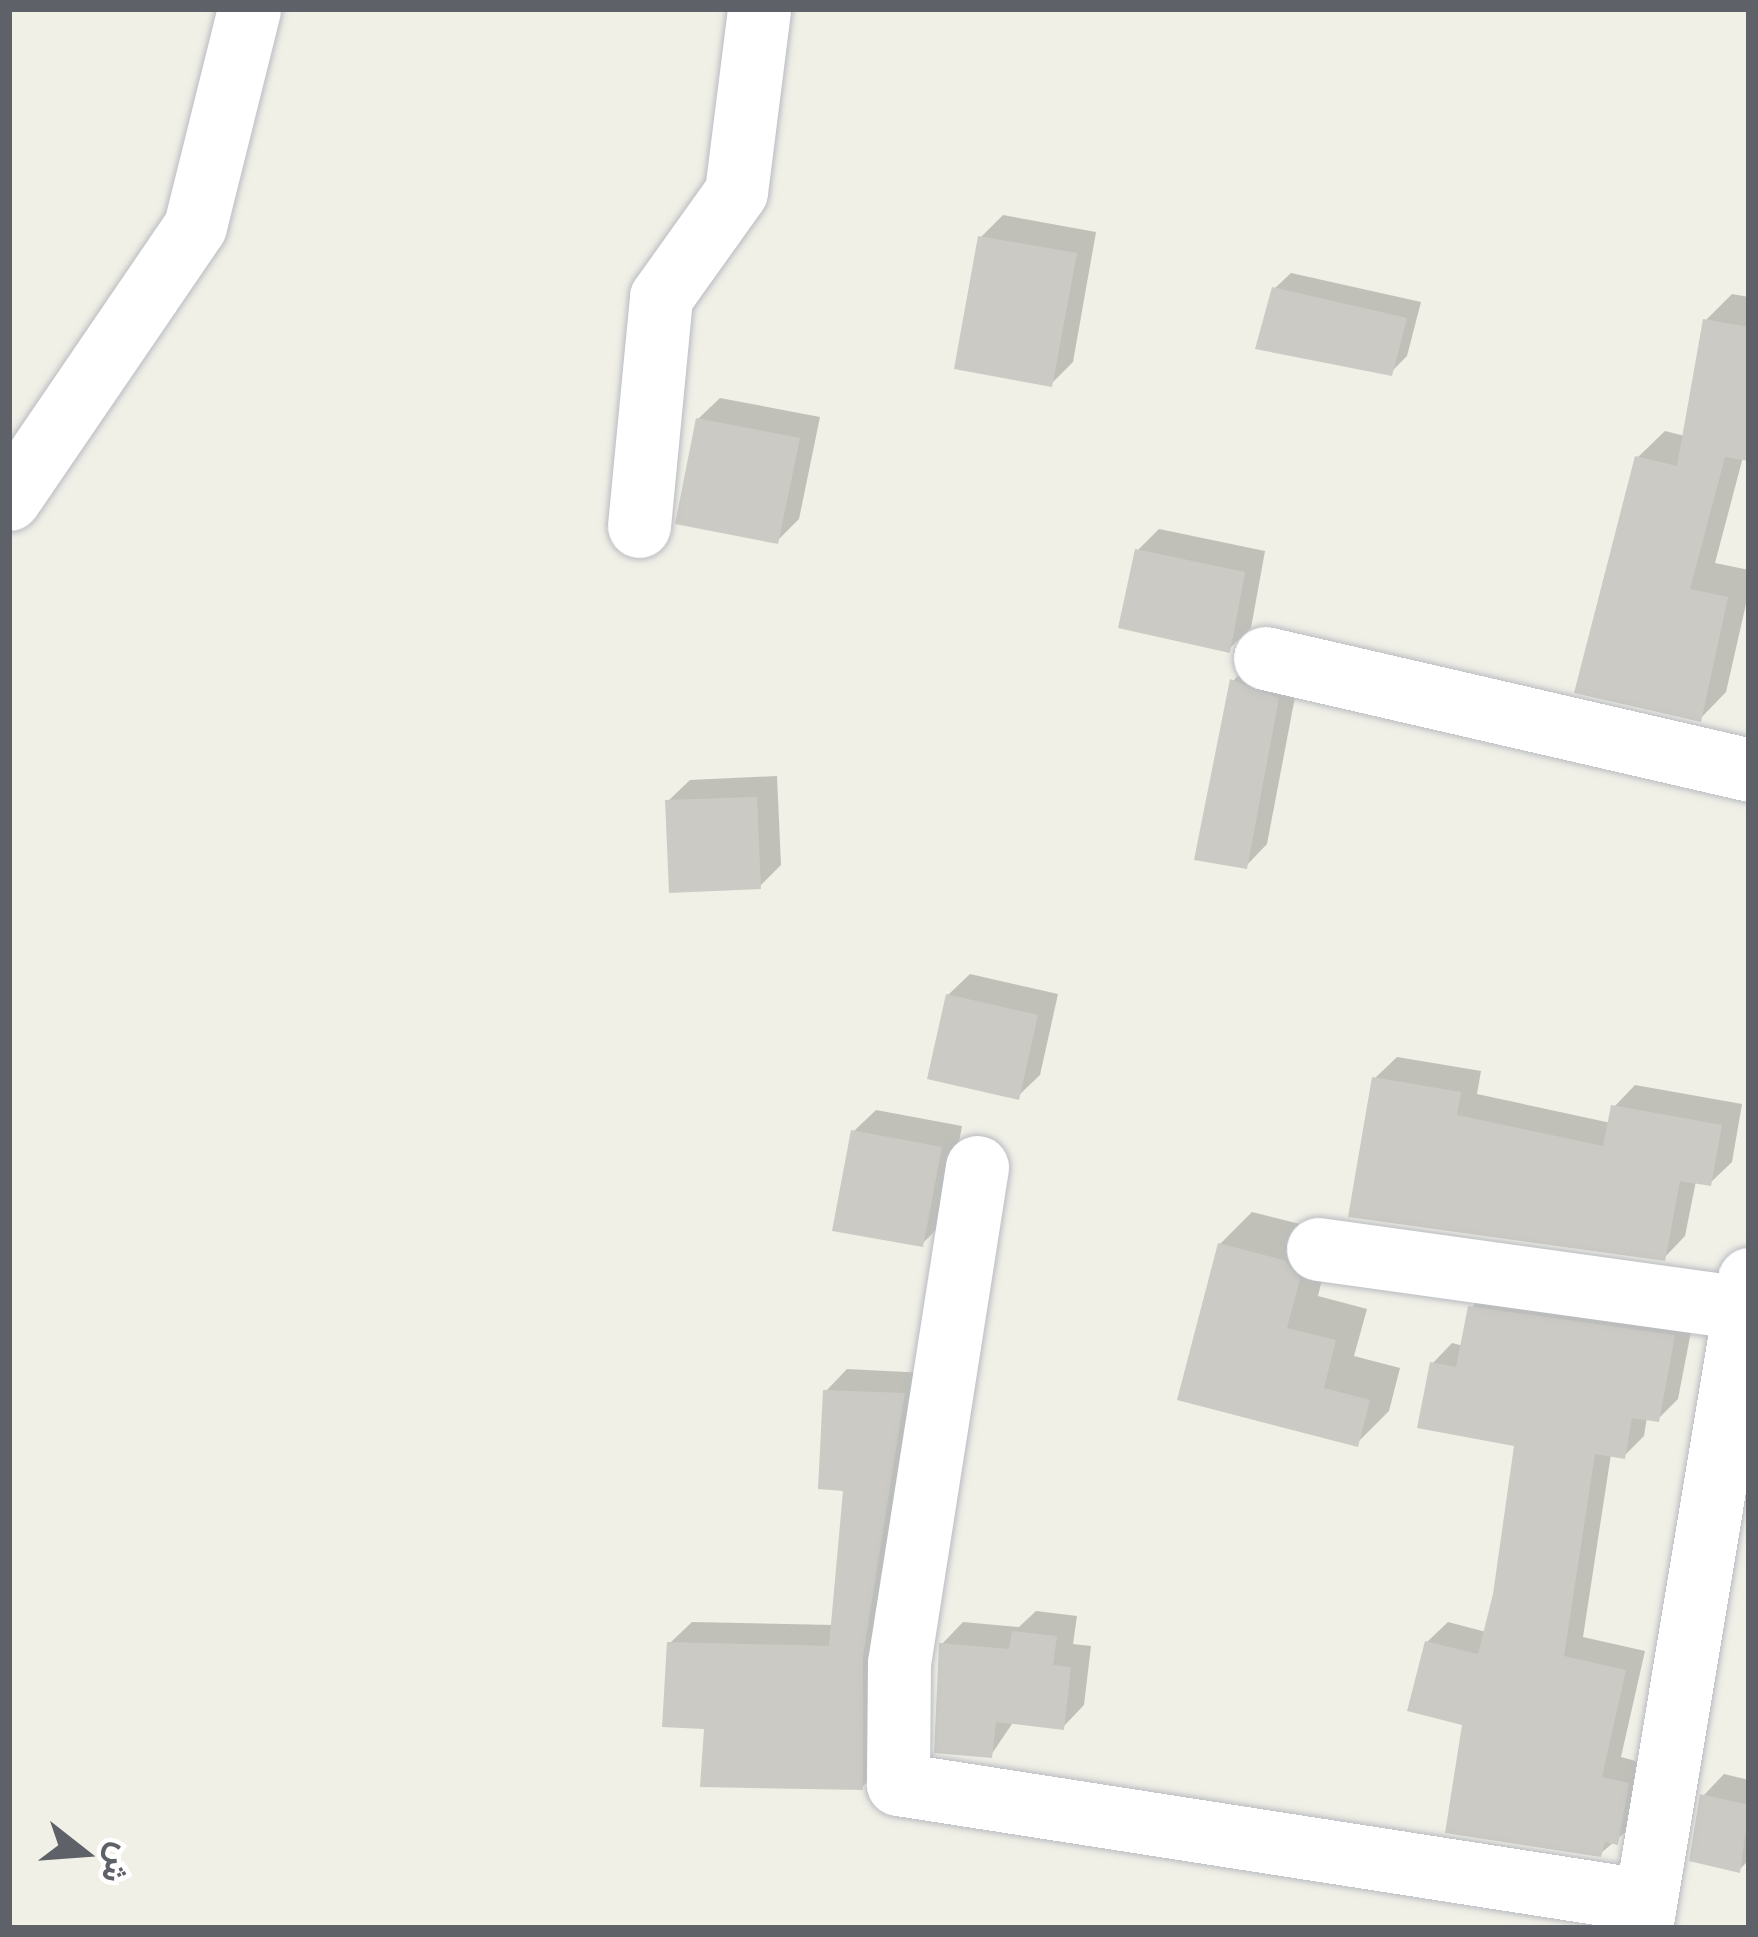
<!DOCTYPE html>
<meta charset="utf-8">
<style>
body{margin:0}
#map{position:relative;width:1758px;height:1937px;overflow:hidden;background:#f1f0e7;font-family:"IBM Plex Sans",Vazirmatn,sans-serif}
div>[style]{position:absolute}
.shadow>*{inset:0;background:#0003}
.building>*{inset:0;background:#cccac4}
.roads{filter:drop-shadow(0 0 3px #b9bbc1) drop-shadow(0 0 3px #b9bbc1)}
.minor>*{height:63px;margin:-31.5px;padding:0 31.5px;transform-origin:31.5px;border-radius:31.5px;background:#fff}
span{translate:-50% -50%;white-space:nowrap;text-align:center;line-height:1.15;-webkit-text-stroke:9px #fff;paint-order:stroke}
.frame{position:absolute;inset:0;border:12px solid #5f6168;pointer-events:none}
.north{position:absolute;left:24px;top:1793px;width:120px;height:120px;-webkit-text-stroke:9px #fff;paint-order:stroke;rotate:107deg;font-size:33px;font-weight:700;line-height:48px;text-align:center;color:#5f6168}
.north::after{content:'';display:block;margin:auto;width:42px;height:54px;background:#5f6168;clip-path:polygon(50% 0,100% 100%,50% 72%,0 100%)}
</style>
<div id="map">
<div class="shadow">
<i style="clip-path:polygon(1003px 215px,1096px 232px,1073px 362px,1051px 384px,981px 237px)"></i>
<i style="clip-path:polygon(1291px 273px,1421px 302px,1407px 356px,1391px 372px,1274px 289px)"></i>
<i style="clip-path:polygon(1732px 294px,1749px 297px,1749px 458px,1743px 457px,1715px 563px,1749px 570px,1749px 591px,1726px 692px,1700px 719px,1638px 457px,1665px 431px,1685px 436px,1705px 321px)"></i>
<i style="clip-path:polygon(720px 398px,820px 417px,799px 519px,777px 541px,698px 419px)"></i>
<i style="clip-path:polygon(1159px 529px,1265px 551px,1251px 628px,1229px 649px,1138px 550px)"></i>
<i style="clip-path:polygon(1254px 659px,1299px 676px,1267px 844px,1246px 866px,1233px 681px)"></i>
<i style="clip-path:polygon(777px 776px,781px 865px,760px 886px,668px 801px,690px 780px)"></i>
<i style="clip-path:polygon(970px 974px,1058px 994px,1040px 1075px,1018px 1096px,948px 995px)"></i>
<i style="clip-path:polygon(1397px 1057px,1481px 1071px,1477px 1094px,1611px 1123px,1614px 1107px,1635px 1085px,1742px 1104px,1732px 1162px,1710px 1183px,1696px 1181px,1685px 1236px,1664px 1258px,1375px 1078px)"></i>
<i style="clip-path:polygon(876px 1110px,962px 1126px,944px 1222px,922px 1244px,854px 1131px)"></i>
<i style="clip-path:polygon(1252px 1212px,1316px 1228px,1330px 1246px,1318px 1296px,1367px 1309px,1354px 1356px,1400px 1368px,1389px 1411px,1357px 1443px,1220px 1244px)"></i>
<i style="clip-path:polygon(1491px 1287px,1694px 1316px,1678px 1399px,1658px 1419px,1647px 1417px,1644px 1436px,1624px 1456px,1611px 1454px,1583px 1637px,1645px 1651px,1621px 1757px,1647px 1764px,1637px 1822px,1600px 1854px,1465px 1723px,1427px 1642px,1448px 1622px,1486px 1632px,1496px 1595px,1518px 1443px,1432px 1364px,1452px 1343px,1464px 1346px,1471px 1308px)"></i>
<i style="clip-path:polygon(847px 1369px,925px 1373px,884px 1765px,862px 1787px,707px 1726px,670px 1643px,692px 1622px,834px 1625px,846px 1488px,826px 1391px)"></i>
<i style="clip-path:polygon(1036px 1611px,1077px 1616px,1073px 1644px,1091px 1646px,1084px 1705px,1063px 1727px,1014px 1721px,991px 1755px,942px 1644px,963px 1622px,1019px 1627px)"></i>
<i style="clip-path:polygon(1724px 1774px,1749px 1780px,1749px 1860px,1739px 1870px,1703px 1796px)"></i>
</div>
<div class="building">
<i style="clip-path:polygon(978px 236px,1077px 253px,1052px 387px,954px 369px)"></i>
<i style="clip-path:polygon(1272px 287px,1407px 318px,1392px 376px,1255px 349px)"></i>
<i style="clip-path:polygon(1703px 319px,1749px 327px,1749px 461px,1725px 457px,1690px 589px,1728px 597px,1701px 722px,1574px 693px,1635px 456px,1677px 466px)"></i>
<i style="clip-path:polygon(696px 418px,800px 438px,778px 544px,675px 524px)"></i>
<i style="clip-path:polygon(1135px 549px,1245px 572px,1230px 653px,1118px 628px)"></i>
<i style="clip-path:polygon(1230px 679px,1279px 698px,1247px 869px,1194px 860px)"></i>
<i style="clip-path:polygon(757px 797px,761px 889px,669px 893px,665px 800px)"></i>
<i style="clip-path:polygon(946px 994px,1038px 1015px,1019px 1100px,927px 1079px)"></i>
<i style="clip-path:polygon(1372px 1077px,1461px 1092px,1457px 1115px,1603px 1146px,1611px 1105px,1722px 1125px,1711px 1186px,1680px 1181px,1665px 1261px,1348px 1217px)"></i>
<i style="clip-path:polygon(851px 1130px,942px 1147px,923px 1247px,832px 1231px)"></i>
<i style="clip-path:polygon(1218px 1243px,1284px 1260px,1300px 1279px,1287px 1328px,1336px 1340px,1324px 1388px,1370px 1400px,1358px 1447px,1177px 1400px)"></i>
<i style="clip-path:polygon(1468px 1306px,1675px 1335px,1659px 1422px,1632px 1418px,1625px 1459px,1595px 1454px,1564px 1656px,1626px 1670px,1602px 1777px,1629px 1783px,1618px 1845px,1605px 1842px,1601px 1857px,1445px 1833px,1462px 1725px,1407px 1711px,1425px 1641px,1478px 1654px,1493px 1594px,1514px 1446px,1417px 1428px,1430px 1362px,1456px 1367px)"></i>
<i style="clip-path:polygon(823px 1390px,905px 1393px,863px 1657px,863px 1790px,700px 1787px,704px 1729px,662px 1727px,667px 1642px,829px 1646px,843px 1491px,818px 1489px)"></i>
<i style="clip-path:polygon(1012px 1631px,1057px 1636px,1053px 1665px,1071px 1667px,1064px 1730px,996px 1722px,992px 1758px,934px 1753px,939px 1643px,1009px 1649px)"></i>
<i style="clip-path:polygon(1700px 1794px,1749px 1805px,1740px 1873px,1689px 1861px)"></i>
</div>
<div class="roads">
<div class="minor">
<i style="left:9px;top:499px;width:330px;rotate:-55.7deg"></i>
<i style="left:195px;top:226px;width:224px;rotate:-76deg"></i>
<i style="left:639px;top:526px;width:230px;rotate:-84.5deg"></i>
<i style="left:661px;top:297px;width:129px;rotate:-54.5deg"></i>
<i style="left:736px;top:192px;width:184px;rotate:-82.8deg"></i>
<i style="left:1265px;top:658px;width:497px;rotate:13deg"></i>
<i style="left:977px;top:1167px;width:502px;rotate:98.94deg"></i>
<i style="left:899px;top:1663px;width:121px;rotate:90.5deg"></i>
<i style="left:898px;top:1784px;width:753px;rotate:8.86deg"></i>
<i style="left:1318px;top:1249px;width:429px;rotate:7.9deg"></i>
<i style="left:1641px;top:1928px;width:658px;rotate:-80.55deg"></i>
</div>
</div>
<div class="frame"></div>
<div class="north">ش</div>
</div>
